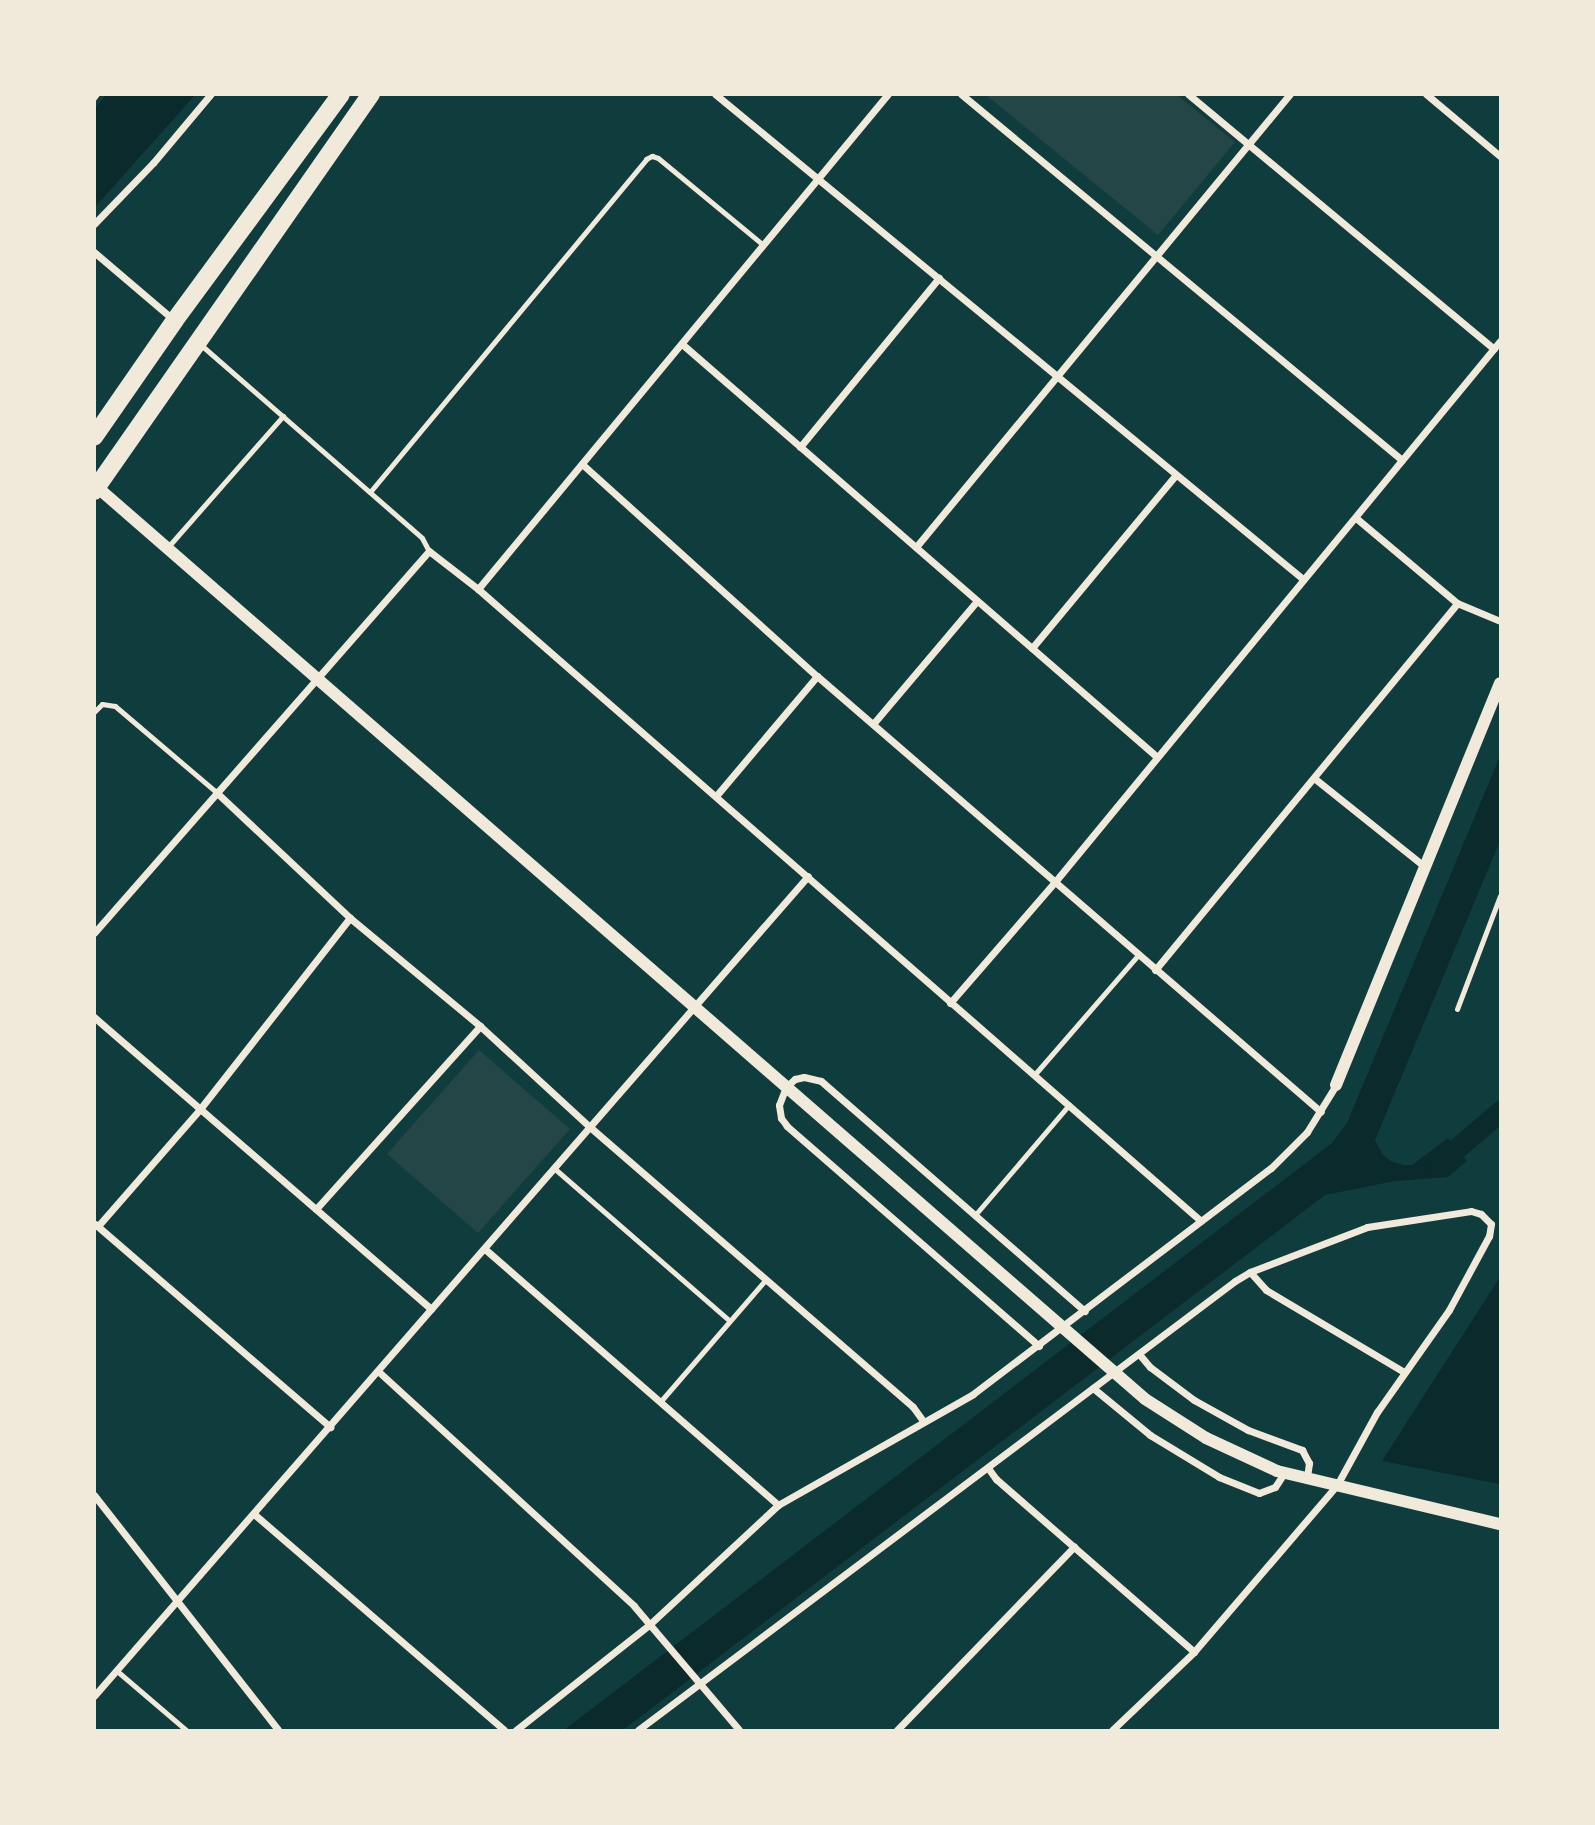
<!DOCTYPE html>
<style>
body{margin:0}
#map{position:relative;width:1595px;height:1825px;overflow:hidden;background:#0f3d3e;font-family:Roboto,sans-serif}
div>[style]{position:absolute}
.green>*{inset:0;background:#244646}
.water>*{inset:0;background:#0a2a2b}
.canal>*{height:21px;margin:-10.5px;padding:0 10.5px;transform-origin:10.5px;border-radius:10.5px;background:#0a2a2b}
.service>*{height:5px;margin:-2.5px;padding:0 2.5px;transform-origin:2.5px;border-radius:2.5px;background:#f1e9da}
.minor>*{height:7px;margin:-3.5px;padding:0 3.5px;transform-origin:3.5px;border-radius:3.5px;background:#f1e9da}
.tertiary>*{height:12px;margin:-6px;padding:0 6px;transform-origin:6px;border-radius:6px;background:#f1e9da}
.trunk>*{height:18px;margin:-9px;padding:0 9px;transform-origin:9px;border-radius:9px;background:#f1e9da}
span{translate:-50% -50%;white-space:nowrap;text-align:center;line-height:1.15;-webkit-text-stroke:5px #f1e9da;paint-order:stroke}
.frame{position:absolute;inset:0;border:96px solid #f1e9da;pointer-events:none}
</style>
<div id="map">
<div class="green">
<i style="clip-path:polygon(986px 95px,1177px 95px,1235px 142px,1158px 235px)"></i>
<i style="clip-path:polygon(479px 1050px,570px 1129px,478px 1233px,387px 1154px)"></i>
</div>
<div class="water">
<i style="clip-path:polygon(107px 94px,195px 95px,95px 207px,95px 108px)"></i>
<i style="clip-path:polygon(1500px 756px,1500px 841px,1375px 1140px,1382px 1154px,1390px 1161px,1404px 1165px,1412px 1165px,1448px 1138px,1467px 1161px,1448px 1177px,1395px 1181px,1325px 1195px,623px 1730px,564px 1730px,1332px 1143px,1347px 1123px)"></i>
<i style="clip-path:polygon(1500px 1277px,1500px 1484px,1382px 1461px)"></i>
</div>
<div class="canal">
<i style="left:1435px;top:1167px;width:86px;rotate:-40.7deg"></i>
</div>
<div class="service">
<i style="left:94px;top:98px;width:5px;rotate:-53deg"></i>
<i style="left:201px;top:345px;width:293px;rotate:41.1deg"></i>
<i style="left:422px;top:538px;width:15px;rotate:62deg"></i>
<i style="left:370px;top:492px;width:433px;rotate:-50.3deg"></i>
<i style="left:646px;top:159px;width:7px;rotate:-27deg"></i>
<i style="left:652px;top:156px;width:6px;rotate:18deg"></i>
<i style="left:658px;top:158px;width:136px;rotate:39.6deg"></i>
<i style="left:167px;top:548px;width:176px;rotate:-48.7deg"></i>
<i style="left:94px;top:712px;width:11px;rotate:-45deg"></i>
<i style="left:102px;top:704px;width:13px;rotate:9deg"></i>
<i style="left:115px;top:706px;width:133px;rotate:40.4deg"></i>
<i style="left:1457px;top:1009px;width:121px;rotate:-69.2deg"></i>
<i style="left:1035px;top:1074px;width:157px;rotate:-49.1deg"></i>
<i style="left:555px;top:1169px;width:230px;rotate:41deg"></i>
<i style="left:975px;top:1215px;width:145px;rotate:-49.5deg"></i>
<i style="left:660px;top:1402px;width:162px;rotate:-49.2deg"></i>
<i style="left:117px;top:1671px;width:91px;rotate:40.5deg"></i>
</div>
<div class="minor">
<i style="left:715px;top:94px;width:762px;rotate:39.52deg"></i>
<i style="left:961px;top:94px;width:573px;rotate:39.69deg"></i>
<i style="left:1188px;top:94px;width:398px;rotate:39.8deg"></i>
<i style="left:1426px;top:94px;width:97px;rotate:40deg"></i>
<i style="left:94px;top:224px;width:85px;rotate:-46deg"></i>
<i style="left:153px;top:163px;width:90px;rotate:-50deg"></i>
<i style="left:94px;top:252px;width:105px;rotate:40.4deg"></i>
<i style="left:682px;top:344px;width:628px;rotate:41deg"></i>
<i style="left:800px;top:447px;width:219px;rotate:-50.6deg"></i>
<i style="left:582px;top:464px;width:316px;rotate:42.1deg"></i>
<i style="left:817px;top:676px;width:666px;rotate:40.86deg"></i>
<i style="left:1356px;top:518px;width:132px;rotate:40.1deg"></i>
<i style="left:1457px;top:603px;width:47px;rotate:22.7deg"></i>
<i style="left:916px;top:547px;width:587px;rotate:-50.46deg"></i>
<i style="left:478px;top:589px;width:643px;rotate:-50.37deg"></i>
<i style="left:1032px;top:648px;width:224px;rotate:-50.3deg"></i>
<i style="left:873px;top:724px;width:161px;rotate:-49.8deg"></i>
<i style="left:1314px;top:778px;width:142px;rotate:38.7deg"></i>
<i style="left:216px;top:792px;width:184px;rotate:43.2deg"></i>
<i style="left:350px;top:918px;width:169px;rotate:39.7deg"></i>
<i style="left:480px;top:1026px;width:151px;rotate:42.6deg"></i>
<i style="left:591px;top:1128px;width:426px;rotate:40.9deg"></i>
<i style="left:913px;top:1407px;width:17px;rotate:54deg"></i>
<i style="left:716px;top:796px;width:157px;rotate:-49.9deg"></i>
<i style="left:94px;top:933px;width:508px;rotate:-48.75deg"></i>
<i style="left:429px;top:551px;width:62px;rotate:37.8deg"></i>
<i style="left:478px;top:589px;width:960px;rotate:41.16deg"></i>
<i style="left:1155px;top:970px;width:475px;rotate:-50.5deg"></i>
<i style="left:950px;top:1003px;width:159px;rotate:-49.1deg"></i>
<i style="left:1054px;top:883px;width:702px;rotate:-50.55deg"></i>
<i style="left:94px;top:1017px;width:446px;rotate:40.9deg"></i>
<i style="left:316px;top:1209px;width:246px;rotate:-48.1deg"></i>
<i style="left:95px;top:1224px;width:311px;rotate:40.8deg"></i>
<i style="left:98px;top:1226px;width:155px;rotate:-48.9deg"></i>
<i style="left:200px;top:1109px;width:243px;rotate:-51.9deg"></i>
<i style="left:486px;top:1250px;width:388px;rotate:41.1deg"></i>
<i style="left:1250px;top:1272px;width:24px;rotate:48deg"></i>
<i style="left:1266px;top:1290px;width:161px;rotate:30.7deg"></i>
<i style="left:1039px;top:1346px;width:335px;rotate:-138.9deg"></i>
<i style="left:787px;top:1126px;width:10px;rotate:-127deg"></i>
<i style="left:781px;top:1118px;width:13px;rotate:-99deg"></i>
<i style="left:779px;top:1105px;width:19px;rotate:-69deg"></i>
<i style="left:786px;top:1087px;width:12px;rotate:-42deg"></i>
<i style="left:795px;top:1079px;width:9px;rotate:-13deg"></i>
<i style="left:804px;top:1077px;width:17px;rotate:13deg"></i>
<i style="left:821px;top:1081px;width:350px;rotate:41.1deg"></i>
<i style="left:1139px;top:1354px;width:17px;rotate:50deg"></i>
<i style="left:1150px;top:1367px;width:55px;rotate:36.9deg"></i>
<i style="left:1194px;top:1400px;width:62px;rotate:29.1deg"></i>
<i style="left:1248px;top:1430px;width:58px;rotate:20.3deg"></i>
<i style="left:1302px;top:1450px;width:15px;rotate:62deg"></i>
<i style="left:1309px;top:1463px;width:15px;rotate:98deg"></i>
<i style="left:379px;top:1372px;width:346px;rotate:42.5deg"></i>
<i style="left:634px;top:1606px;width:162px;rotate:49.7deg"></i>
<i style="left:1093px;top:1388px;width:74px;rotate:39.5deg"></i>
<i style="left:1150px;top:1435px;width:81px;rotate:31.3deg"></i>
<i style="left:1219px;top:1477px;width:43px;rotate:21.8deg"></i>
<i style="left:1259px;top:1493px;width:17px;rotate:-21deg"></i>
<i style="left:1275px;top:1487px;width:17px;rotate:-57deg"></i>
<i style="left:988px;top:1468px;width:14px;rotate:54deg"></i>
<i style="left:996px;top:1479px;width:263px;rotate:41.1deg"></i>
<i style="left:94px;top:1495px;width:298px;rotate:51.9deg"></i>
<i style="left:254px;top:1514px;width:330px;rotate:40.8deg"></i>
<i style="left:94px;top:1696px;width:1087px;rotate:-48.95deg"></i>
<i style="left:516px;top:1730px;width:171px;rotate:-38.3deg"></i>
<i style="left:650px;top:1624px;width:175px;rotate:-42.9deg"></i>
<i style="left:778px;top:1505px;width:224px;rotate:-29.6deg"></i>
<i style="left:973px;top:1394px;width:374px;rotate:-37.2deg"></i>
<i style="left:1271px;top:1168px;width:51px;rotate:-45deg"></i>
<i style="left:1307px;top:1132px;width:55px;rotate:-58.3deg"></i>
<i style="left:638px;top:1730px;width:747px;rotate:-36.95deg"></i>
<i style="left:1235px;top:1281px;width:17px;rotate:-31deg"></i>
<i style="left:1250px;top:1272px;width:125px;rotate:-21deg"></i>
<i style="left:1367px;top:1227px;width:105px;rotate:-8.7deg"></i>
<i style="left:1471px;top:1211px;width:10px;rotate:17deg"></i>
<i style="left:1481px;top:1214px;width:14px;rotate:45deg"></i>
<i style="left:1491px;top:1224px;width:12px;rotate:99deg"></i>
<i style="left:1489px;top:1236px;width:84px;rotate:118.4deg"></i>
<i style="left:1449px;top:1310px;width:125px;rotate:125.2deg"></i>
<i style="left:1377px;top:1412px;width:83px;rotate:118.7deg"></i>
<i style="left:1337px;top:1485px;width:220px;rotate:130.6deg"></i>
<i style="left:1194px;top:1652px;width:113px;rotate:136.4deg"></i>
<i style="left:897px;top:1730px;width:255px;rotate:-46deg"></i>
</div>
<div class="tertiary">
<i style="left:97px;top:487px;width:1389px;rotate:41.03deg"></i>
<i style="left:1145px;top:1399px;width:72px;rotate:32.6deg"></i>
<i style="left:1206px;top:1438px;width:78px;rotate:24.9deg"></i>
<i style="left:1277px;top:1471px;width:229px;rotate:13.4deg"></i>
<i style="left:1336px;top:1085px;width:434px;rotate:-67.8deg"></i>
</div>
<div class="trunk">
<i style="left:94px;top:437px;width:142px;rotate:-55.3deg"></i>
<i style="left:175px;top:320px;width:280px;rotate:-53.7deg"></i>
<i style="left:94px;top:491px;width:484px;rotate:-55.1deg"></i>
</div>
<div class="frame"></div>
</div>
